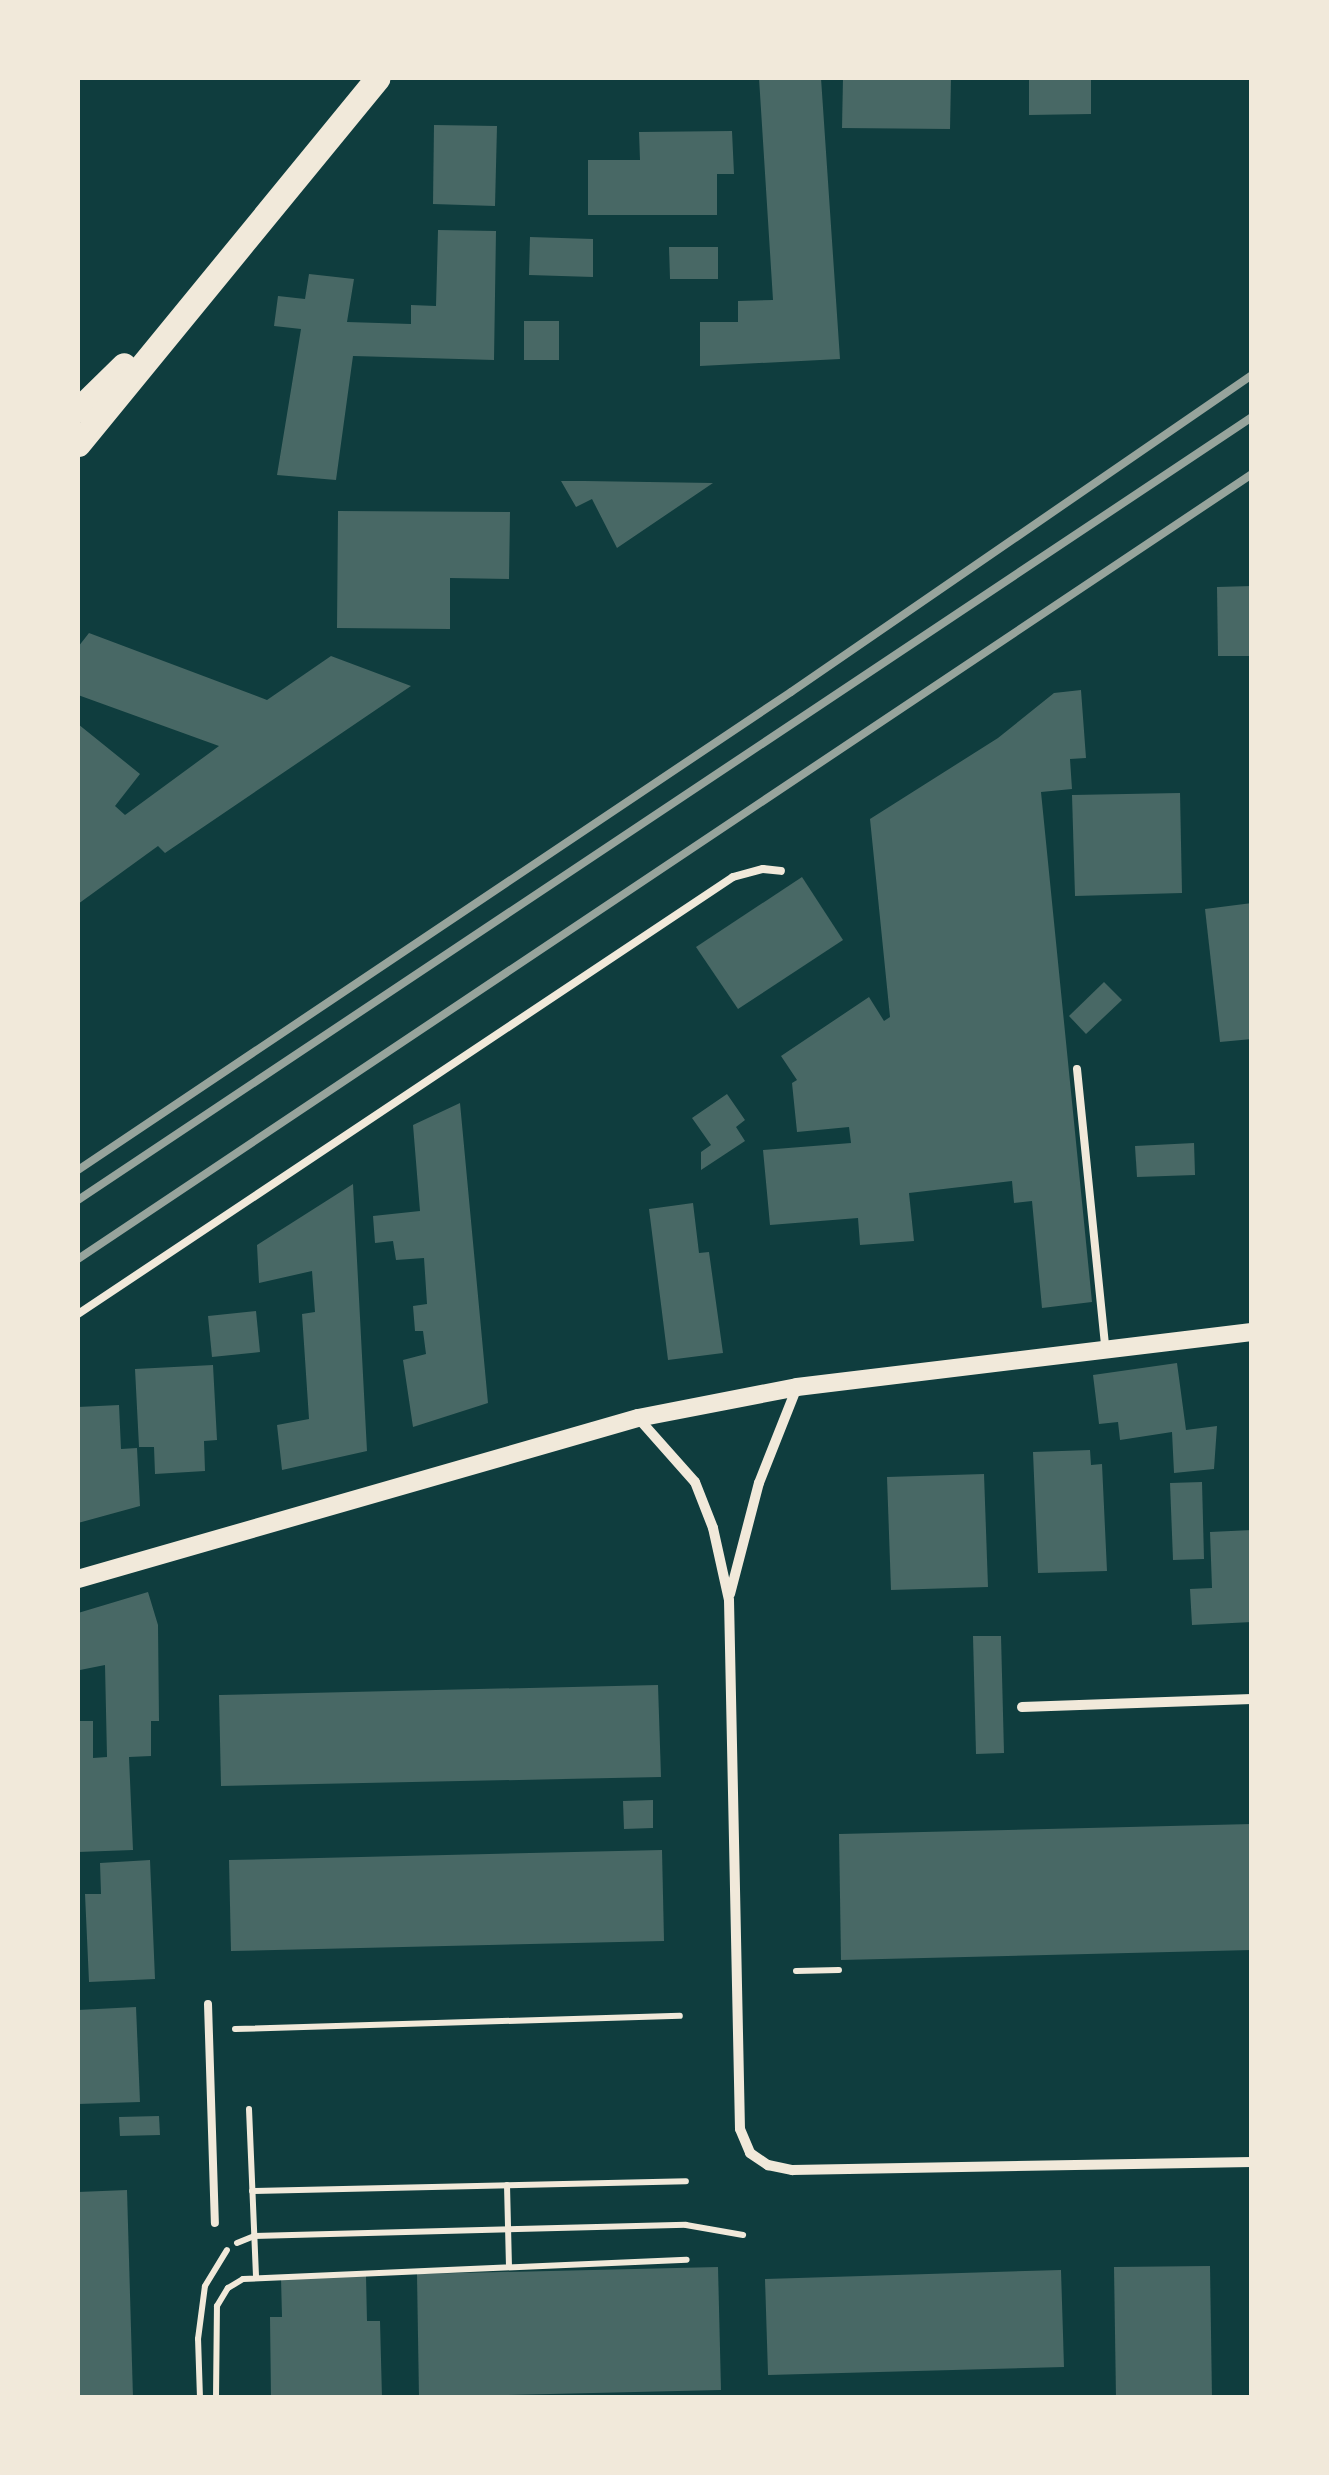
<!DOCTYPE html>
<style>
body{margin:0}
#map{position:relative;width:1329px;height:2475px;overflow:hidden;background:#0f3d3e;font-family:"IBM Plex Serif",serif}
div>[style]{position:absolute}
.building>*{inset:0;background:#486865}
.path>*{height:6px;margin:-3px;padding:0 3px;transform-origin:3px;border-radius:3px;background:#f1e9da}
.service>*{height:8px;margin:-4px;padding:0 4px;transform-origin:4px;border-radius:4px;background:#f1e9da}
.minor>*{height:10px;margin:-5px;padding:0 5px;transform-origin:5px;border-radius:5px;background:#f1e9da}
.tertiary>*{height:18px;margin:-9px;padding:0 9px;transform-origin:9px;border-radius:9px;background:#f1e9da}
.primary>*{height:25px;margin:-12.5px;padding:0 12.5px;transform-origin:12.5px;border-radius:12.5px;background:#f1e9da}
.rail>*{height:8px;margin:-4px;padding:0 4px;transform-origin:4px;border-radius:4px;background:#97a49c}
span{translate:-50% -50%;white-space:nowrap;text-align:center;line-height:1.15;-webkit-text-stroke:9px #f1e9da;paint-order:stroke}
.frame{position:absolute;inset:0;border:80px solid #f1e9da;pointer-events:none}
</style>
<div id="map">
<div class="building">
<i style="clip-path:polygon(759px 78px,821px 78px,840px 359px,700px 366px,700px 322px,738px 322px,738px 301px,773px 300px)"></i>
<i style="clip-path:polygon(843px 78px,951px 78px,950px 129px,842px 128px)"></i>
<i style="clip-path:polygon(1029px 78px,1091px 78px,1091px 114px,1029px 115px)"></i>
<i style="clip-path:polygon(434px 125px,497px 126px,495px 206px,433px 204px)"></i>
<i style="clip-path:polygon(732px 131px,734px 174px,717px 174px,717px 215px,588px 215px,588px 160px,640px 160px,639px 132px)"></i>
<i style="clip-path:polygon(438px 230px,496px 231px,494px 360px,353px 356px,336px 480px,277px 475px,301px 329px,274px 326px,278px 296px,305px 299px,309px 274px,354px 279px,347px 322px,411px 324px,411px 305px,436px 306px)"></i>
<i style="clip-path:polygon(530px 237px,593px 239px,593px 277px,529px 275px)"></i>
<i style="clip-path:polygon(669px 247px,718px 247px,718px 279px,670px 279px)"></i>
<i style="clip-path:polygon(524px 321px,559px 321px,559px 360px,524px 360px)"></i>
<i style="clip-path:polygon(561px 481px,584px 481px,713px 483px,617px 548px,592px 499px,576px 507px)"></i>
<i style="clip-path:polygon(338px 511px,510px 512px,509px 579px,450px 578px,450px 629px,337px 628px)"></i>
<i style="clip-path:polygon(1252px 586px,1252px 656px,1218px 656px,1217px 587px)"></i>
<i style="clip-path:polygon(89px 633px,267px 700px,331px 656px,411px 686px,165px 853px,158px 846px,78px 904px,78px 724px,140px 774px,115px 806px,125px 815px,219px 746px,78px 695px,78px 647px)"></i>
<i style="clip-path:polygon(1081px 690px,1086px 758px,1070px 759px,1072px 789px,1041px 792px,1092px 1302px,1042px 1308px,1032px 1201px,1014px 1203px,1012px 1181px,909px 1193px,914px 1241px,860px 1245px,858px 1218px,770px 1225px,763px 1150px,851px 1143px,849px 1127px,797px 1132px,792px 1083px,797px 1080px,781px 1056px,869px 997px,884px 1021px,890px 1017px,870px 819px,998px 738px,1054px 693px)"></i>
<i style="clip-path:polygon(1180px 793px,1182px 893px,1075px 896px,1072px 795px)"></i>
<i style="clip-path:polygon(802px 877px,843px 940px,738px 1009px,696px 947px)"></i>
<i style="clip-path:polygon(1252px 903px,1252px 1039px,1220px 1042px,1205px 909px)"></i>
<i style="clip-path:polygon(1104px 982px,1122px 1000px,1086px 1034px,1069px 1016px)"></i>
<i style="clip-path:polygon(727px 1094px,745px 1120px,736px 1127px,745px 1141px,701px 1170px,701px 1152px,711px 1145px,692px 1118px)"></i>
<i style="clip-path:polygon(460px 1103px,488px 1403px,413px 1427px,403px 1360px,426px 1354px,423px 1331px,415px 1331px,413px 1306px,427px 1304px,424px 1258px,396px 1260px,393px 1241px,375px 1243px,373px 1216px,420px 1211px,413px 1125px)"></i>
<i style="clip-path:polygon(1194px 1143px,1195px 1175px,1137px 1177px,1135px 1146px)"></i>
<i style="clip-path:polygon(353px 1184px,367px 1451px,282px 1470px,277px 1425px,309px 1419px,302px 1314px,315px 1312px,312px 1271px,259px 1283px,257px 1245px)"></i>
<i style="clip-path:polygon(693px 1203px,699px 1253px,709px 1252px,723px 1353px,668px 1360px,649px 1209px)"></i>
<i style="clip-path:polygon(256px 1311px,260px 1352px,212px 1357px,208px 1316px)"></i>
<i style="clip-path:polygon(1177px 1363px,1186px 1430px,1217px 1426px,1214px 1469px,1174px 1473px,1172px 1432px,1120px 1440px,1118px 1422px,1099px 1424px,1093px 1375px)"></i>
<i style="clip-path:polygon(213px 1365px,217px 1440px,204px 1441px,205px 1471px,155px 1474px,154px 1447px,139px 1447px,135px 1369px)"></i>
<i style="clip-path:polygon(119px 1405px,121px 1449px,137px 1448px,140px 1506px,78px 1523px,78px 1407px)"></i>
<i style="clip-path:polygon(1090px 1450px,1091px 1465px,1102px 1464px,1107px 1571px,1038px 1573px,1033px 1452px)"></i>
<i style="clip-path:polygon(984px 1474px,988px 1587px,891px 1590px,887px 1477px)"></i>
<i style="clip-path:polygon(1202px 1482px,1204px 1559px,1173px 1560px,1170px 1483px)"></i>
<i style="clip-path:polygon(1252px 1530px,1252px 1622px,1192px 1625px,1190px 1589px,1212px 1588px,1210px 1532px)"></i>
<i style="clip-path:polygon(148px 1592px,158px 1625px,159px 1721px,151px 1721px,151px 1756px,129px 1757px,133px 1850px,78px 1852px,78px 1721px,93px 1721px,93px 1758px,107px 1757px,105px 1665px,80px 1670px,78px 1613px)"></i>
<i style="clip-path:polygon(973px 1636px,1001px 1636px,1004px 1753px,976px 1754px)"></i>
<i style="clip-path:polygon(658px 1685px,661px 1777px,221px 1786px,219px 1695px)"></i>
<i style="clip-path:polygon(653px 1800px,653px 1828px,624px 1829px,623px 1801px)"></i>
<i style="clip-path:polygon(1252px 1824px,1252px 1950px,841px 1960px,839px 1834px)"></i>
<i style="clip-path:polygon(662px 1850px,664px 1941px,231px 1951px,229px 1860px)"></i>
<i style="clip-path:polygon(150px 1860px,155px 1979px,89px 1982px,85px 1894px,101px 1894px,100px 1863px)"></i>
<i style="clip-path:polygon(136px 2007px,140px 2102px,78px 2104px,78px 2010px)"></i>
<i style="clip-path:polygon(159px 2116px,160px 2135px,120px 2136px,119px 2117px)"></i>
<i style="clip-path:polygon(127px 2190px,133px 2398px,78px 2398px,78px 2192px)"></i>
<i style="clip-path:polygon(1210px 2266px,1212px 2398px,1116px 2398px,1114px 2267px)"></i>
<i style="clip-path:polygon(718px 2267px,721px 2390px,419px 2397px,417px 2274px)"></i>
<i style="clip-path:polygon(1061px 2270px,1064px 2367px,768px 2375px,765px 2279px)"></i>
<i style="clip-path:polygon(366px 2276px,367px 2321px,380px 2321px,382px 2398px,271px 2398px,270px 2317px,282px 2317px,281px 2278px)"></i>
</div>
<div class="path">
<i style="left:796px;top:1971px;width:43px;rotate:-1.3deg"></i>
<i style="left:235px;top:2029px;width:445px;rotate:-1.7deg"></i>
<i style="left:249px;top:2109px;width:167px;rotate:87.6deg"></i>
<i style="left:507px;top:2185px;width:81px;rotate:88.6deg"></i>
<i style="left:252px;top:2191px;width:434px;rotate:-1.3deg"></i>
<i style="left:237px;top:2243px;width:18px;rotate:-22deg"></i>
<i style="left:254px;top:2236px;width:432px;rotate:-1.5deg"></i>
<i style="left:686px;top:2225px;width:58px;rotate:10deg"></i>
<i style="left:200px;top:2398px;width:59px;rotate:-91.9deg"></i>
<i style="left:198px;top:2339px;width:53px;rotate:-82.5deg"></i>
<i style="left:205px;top:2286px;width:42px;rotate:-58.6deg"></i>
<i style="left:216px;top:2398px;width:92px;rotate:-89.4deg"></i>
<i style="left:217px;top:2306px;width:21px;rotate:-59deg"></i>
<i style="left:228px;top:2288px;width:17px;rotate:-31deg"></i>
<i style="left:243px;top:2279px;width:444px;rotate:-2.5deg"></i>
</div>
<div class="service">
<i style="left:1077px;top:1069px;width:279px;rotate:84.2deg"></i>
<i style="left:78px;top:1314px;width:787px;rotate:-33.71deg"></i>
<i style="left:733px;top:877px;width:31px;rotate:-15deg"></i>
<i style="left:763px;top:869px;width:18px;rotate:6deg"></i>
<i style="left:208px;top:2004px;width:219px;rotate:88.2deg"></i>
</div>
<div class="minor">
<i style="left:639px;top:1419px;width:84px;rotate:48.4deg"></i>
<i style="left:695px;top:1482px;width:49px;rotate:68.6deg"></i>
<i style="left:713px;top:1528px;width:74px;rotate:77.5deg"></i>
<i style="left:729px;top:1600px;width:529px;rotate:88.81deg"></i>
<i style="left:740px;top:2129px;width:26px;rotate:67deg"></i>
<i style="left:750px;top:2153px;width:22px;rotate:34deg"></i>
<i style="left:768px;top:2165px;width:25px;rotate:12deg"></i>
<i style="left:792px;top:2170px;width:460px;rotate:-1deg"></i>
<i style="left:730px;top:1594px;width:115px;rotate:-75.4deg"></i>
<i style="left:759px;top:1483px;width:103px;rotate:-68.4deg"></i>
<i style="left:1022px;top:1707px;width:230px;rotate:-2deg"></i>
</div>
<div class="tertiary">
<i style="left:78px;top:1579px;width:583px;rotate:-16.04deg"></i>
<i style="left:638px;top:1418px;width:162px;rotate:-11deg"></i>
<i style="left:797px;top:1387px;width:458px;rotate:-6.9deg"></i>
</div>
<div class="primary">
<i style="left:78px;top:410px;width:64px;rotate:-44.4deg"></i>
<i style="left:78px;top:444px;width:473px;rotate:-50.7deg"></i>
</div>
<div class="rail">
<i style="left:78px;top:1170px;width:858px;rotate:-33.84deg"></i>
<i style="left:791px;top:692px;width:559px;rotate:-34.51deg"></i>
<i style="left:78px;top:1200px;width:1411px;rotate:-33.7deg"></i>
<i style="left:78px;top:1259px;width:1412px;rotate:-33.77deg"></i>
</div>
<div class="frame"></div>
</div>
